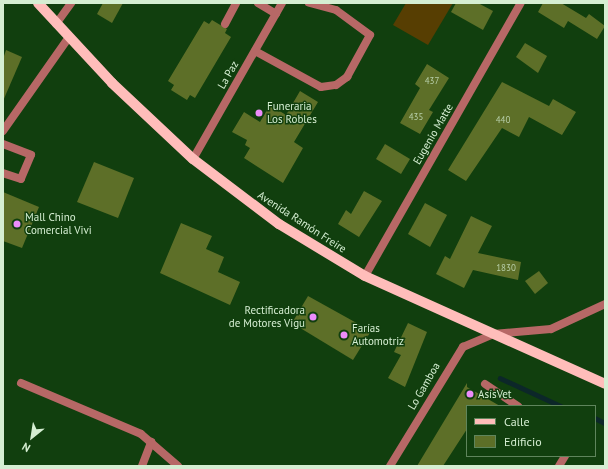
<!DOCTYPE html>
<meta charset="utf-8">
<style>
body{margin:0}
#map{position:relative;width:608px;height:469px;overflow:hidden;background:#113f0e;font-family:"PT Sans",sans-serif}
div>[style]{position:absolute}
.green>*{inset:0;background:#573e02}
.stream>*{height:4.5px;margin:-2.25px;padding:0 2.25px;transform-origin:2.25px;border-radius:2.25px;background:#0c2729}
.building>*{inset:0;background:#5d6f28}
.service>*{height:8px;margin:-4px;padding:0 4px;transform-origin:4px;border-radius:4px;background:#b76866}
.minor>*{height:8px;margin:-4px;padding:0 4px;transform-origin:4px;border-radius:4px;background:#b76866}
.tertiary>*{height:8px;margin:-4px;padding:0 4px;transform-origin:4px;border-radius:4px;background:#b76866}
.primary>*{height:10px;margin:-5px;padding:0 5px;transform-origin:5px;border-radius:5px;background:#ffbdba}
.dots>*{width:11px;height:11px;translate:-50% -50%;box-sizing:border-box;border:2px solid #113f0e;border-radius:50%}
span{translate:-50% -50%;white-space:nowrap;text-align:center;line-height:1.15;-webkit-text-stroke:3px #113f0e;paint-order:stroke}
.number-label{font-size:9px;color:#b7cea8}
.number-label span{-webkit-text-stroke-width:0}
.street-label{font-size:11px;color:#d5eed2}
.poi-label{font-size:11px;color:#d5eed2}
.left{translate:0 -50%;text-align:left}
.right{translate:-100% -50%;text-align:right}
.frame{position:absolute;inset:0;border:4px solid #d5eed2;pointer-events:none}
.legend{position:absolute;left:466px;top:405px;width:130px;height:52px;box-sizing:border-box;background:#113f0e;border:1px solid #5f855c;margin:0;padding:5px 7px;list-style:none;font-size:12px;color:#d5eed2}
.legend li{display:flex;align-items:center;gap:8px;height:20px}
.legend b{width:20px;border:1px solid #5f855c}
.north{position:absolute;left:12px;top:417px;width:40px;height:40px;-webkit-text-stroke:3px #113f0e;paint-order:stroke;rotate:210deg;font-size:11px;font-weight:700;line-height:16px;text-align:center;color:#d5eed2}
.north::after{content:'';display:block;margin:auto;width:14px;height:18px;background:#d5eed2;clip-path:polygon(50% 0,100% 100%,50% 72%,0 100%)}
</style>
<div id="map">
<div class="green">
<i style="clip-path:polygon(406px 3px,453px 3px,428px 45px,393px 25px)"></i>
</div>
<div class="stream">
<i style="left:500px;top:378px;width:67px;rotate:24.7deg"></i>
<i style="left:595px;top:418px;width:11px;rotate:27deg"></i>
</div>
<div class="building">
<i style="clip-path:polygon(103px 3px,123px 3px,112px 23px,97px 14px)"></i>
<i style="clip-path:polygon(456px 3px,478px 3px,493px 11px,483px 30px,451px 12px)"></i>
<i style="clip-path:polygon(543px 3px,561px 3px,586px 18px,589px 14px,605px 26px,597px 39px,568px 21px,564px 28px,538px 12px)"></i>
<i style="clip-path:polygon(212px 20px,227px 29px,225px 33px,231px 37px,195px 98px,190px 95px,187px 100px,171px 90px,174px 85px,168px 81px,204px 21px,209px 24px)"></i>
<i style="clip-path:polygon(525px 43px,547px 56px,538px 73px,516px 57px)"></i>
<i style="clip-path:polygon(6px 50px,22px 57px,3px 101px,3px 59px)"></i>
<i style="clip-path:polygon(427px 64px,449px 78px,429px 110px,433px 112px,420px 134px,400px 123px,420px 88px,415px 84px)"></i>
<i style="clip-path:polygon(502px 82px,549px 106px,553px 99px,576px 112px,562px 135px,529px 117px,519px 137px,502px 128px,466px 181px,448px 170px)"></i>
<i style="clip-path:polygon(300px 91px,318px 102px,294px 142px,303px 148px,283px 183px,244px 158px,250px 148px,245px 145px,247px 140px,232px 132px,244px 112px,260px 122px,270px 105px,286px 115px)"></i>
<i style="clip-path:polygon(385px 144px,410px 159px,401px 174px,376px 159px)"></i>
<i style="clip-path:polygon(94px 162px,134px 178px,118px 218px,77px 202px)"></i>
<i style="clip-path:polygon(364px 191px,382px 201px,359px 237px,338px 224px,346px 210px,351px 214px)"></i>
<i style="clip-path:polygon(3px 192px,39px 207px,22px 248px,3px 241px)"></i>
<i style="clip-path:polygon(425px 203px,447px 215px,430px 247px,408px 234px)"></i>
<i style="clip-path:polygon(471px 216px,492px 226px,478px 253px,521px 262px,518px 280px,473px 270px,464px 288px,436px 274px,445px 256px,450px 259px)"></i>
<i style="clip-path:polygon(181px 223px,212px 236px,206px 249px,224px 257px,218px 272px,240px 282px,230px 305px,160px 273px)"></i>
<i style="clip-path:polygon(539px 271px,548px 283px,535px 294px,525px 281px)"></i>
<i style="clip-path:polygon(308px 296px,371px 331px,353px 360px,292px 323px)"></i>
<i style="clip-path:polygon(408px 323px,427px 332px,405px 387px,388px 378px,401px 355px,394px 352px)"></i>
<i style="clip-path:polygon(467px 383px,467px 387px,500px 406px,467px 406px,467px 429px,443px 466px,417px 466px)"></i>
</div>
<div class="service">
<i style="left:258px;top:3px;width:21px;rotate:31deg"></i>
<i style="left:56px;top:24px;width:26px;rotate:-54deg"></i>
<i style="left:225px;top:24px;width:24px;rotate:-62deg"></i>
<i style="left:255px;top:51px;width:75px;rotate:28.6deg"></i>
<i style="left:321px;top:87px;width:15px;rotate:-8deg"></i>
<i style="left:336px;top:85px;width:14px;rotate:-36deg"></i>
<i style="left:347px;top:77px;width:48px;rotate:-61.3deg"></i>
<i style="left:370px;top:35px;width:42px;rotate:-143.7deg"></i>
<i style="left:336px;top:10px;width:28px;rotate:-165deg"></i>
<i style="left:3px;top:131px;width:115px;rotate:-54.9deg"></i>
<i style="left:3px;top:144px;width:30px;rotate:21deg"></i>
<i style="left:31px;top:155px;width:26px;rotate:113deg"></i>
<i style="left:21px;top:179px;width:19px;rotate:-162deg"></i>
<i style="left:21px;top:383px;width:130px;rotate:23deg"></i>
<i style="left:141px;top:434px;width:49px;rotate:40.9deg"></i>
<i style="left:142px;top:466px;width:26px;rotate:-69deg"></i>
</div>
<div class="minor">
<i style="left:193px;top:159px;width:180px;rotate:-60.3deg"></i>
<i style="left:365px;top:276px;width:314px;rotate:-60.3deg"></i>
<i style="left:485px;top:384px;width:40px;rotate:34deg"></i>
<i style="left:559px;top:466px;width:12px;rotate:-59deg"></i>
</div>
<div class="tertiary">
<i style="left:390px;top:466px;width:140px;rotate:-58.5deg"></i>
<i style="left:463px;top:347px;width:33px;rotate:-23deg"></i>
<i style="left:493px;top:334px;width:58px;rotate:-4.9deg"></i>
<i style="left:551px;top:329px;width:60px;rotate:-24.8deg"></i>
</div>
<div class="primary">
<i style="left:38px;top:3px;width:109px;rotate:47.2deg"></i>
<i style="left:112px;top:83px;width:111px;rotate:43.2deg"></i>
<i style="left:193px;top:159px;width:108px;rotate:37.1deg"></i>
<i style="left:279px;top:224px;width:100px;rotate:31.2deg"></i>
<i style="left:365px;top:276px;width:263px;rotate:24.2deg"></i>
</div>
<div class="dots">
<i style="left:259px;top:113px;background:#ec8cfa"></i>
<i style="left:17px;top:224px;background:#ec8cfa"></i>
<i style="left:313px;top:317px;background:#ec8cfa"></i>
<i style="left:344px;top:335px;background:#ec8cfa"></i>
<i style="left:470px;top:394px;background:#ec8cfa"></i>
</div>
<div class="number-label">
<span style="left:432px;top:81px">437</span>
<span style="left:416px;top:117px">435</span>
<span style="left:503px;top:120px">440</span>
<span style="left:506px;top:268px">1830</span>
</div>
<div class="street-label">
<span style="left:228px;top:75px;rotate:-60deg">La Paz</span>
<span style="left:433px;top:134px;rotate:-60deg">Eugenio Matte</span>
<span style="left:302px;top:222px;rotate:33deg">Avenida Ramón Freire</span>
<span style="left:424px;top:386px;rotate:-60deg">Lo Gamboa</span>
</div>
<div class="poi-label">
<span class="left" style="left:267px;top:113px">Funeraria<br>Los Robles</span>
<span class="left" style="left:25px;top:224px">Mall Chino<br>Comercial Vivi</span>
<span class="right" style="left:305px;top:317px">Rectificadora<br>de Motores Vigu</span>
<span class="left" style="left:352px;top:335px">Farías<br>Automotriz</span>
<span class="left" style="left:478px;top:394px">AsísVet</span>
</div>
<div class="frame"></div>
<ul class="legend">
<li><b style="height:5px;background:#ffbdba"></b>Calle</li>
<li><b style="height:11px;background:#5d6f28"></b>Edificio</li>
</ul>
<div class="north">N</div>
</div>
